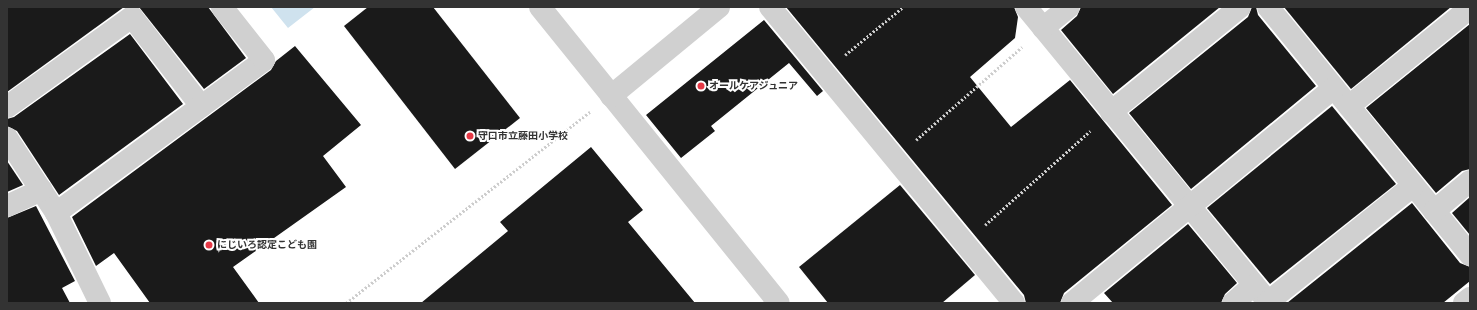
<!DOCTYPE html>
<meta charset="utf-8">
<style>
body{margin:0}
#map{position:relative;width:1477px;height:310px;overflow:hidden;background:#fff;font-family:"Noto Sans","Noto Sans JP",sans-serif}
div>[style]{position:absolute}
.water>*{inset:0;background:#cfe2ee}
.building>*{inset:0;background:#1a1a1a}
.path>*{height:2.5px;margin-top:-1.25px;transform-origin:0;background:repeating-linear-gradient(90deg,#cdcdcd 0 2px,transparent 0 4px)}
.minor>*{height:22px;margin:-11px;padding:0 11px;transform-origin:11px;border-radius:11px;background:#d0d0d0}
.dots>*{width:11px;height:11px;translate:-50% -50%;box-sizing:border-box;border:2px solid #fff;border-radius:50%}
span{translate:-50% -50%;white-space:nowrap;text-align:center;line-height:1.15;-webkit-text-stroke:4px #fff;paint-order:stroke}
.poi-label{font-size:10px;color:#333;font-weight:700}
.left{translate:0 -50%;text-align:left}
.frame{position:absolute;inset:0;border:8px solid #333;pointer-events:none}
</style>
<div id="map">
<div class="water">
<i style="clip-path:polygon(271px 7px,315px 7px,288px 28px)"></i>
</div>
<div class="building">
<i style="clip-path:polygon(7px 7px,124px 7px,7px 92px)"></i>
<i style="clip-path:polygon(139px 7px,208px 7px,246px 58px,204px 89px)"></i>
<i style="clip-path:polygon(368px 7px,433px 7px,520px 118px,455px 169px,344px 26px)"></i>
<i style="clip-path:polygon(786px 7px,1014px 7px,1018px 17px,1015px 38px,970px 77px,1011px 127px,1070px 80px,1172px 205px,1064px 293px,1060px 303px,1026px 303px,1024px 295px)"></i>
<i style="clip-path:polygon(1081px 7px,1220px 7px,1113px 94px,1061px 30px,1077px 16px)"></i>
<i style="clip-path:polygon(1252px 7px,1256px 7px,1258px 15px,1316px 86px,1191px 189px,1129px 113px,1248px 17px)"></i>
<i style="clip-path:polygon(1284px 7px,1451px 7px,1351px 89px)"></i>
<i style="clip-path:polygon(764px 20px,823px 91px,817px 96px,789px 63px,711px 126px,715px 131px,681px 158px,646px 115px)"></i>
<i style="clip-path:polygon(1470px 24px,1470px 169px,1462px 171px,1436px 193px,1366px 108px)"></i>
<i style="clip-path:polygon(130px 34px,183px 104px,59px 195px,17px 131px,7px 126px,7px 119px,14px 117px)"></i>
<i style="clip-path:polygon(295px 46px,361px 125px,323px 156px,346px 187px,233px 267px,259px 303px,150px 303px,114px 253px,96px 266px,72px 217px,271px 70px,276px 61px)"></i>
<i style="clip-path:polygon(1332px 106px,1396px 184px,1270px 284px,1207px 208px)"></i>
<i style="clip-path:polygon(591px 147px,643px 210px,628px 222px,695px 303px,421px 303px,508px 231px,500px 222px)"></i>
<i style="clip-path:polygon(7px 161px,23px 185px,7px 192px)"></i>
<i style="clip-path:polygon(900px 185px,975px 275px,942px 303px,828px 303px,799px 267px)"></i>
<i style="clip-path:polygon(1470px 197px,1470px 235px,1452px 213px)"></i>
<i style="clip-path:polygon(1412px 203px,1460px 263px,1470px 267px,1470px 281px,1443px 303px,1287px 303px)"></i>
<i style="clip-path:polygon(36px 206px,75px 281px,62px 288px,70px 303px,7px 303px,7px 218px)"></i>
<i style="clip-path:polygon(1188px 224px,1237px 283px,1225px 294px,1221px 303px,1113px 303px,1104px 293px)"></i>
</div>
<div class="path">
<i style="left:845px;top:55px;width:75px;rotate:-39.6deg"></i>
<i style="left:916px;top:140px;width:141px;rotate:-41.3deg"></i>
<i style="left:985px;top:225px;width:141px;rotate:-41.8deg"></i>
<i style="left:346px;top:303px;width:310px;rotate:-38.1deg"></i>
</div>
<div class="minor">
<i style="left:540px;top:7px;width:380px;rotate:51.1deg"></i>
<i style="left:770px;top:7px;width:384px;rotate:50.5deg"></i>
<i style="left:1026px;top:7px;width:383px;rotate:50.6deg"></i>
<i style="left:1268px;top:7px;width:320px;rotate:50.8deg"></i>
<i style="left:1043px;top:28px;width:33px;rotate:-39deg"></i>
<i style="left:611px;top:96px;width:140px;rotate:-39.5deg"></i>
<i style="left:1349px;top:106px;width:156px;rotate:-39deg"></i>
<i style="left:7px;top:107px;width:154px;rotate:-35.8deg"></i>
<i style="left:132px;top:17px;width:113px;rotate:52.2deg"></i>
<i style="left:1111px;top:112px;width:166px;rotate:-39.1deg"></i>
<i style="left:7px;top:138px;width:90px;rotate:56.8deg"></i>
<i style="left:56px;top:213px;width:100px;rotate:63.9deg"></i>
<i style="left:7px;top:206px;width:38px;rotate:-25deg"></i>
<i style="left:1434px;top:211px;width:47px;rotate:-39.8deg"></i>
<i style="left:56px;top:213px;width:258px;rotate:-36.3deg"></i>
<i style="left:264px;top:60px;width:68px;rotate:-128.4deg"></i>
<i style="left:1268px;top:302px;width:186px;rotate:-38.7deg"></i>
<i style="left:1072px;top:303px;width:339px;rotate:-39.4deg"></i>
<i style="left:1233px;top:303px;width:28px;rotate:-41deg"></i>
<i style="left:1464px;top:303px;width:8px;rotate:-40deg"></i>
</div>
<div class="dots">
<i style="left:701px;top:86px;background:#e63946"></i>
<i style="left:470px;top:136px;background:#e63946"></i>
<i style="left:209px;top:245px;background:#e63946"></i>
</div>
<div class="poi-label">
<span class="left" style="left:709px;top:86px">オールケアジュニア</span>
<span class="left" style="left:478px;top:136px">守口市立藤田小学校</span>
<span class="left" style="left:217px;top:245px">にじいろ認定こども園</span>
</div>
<div class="frame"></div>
</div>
